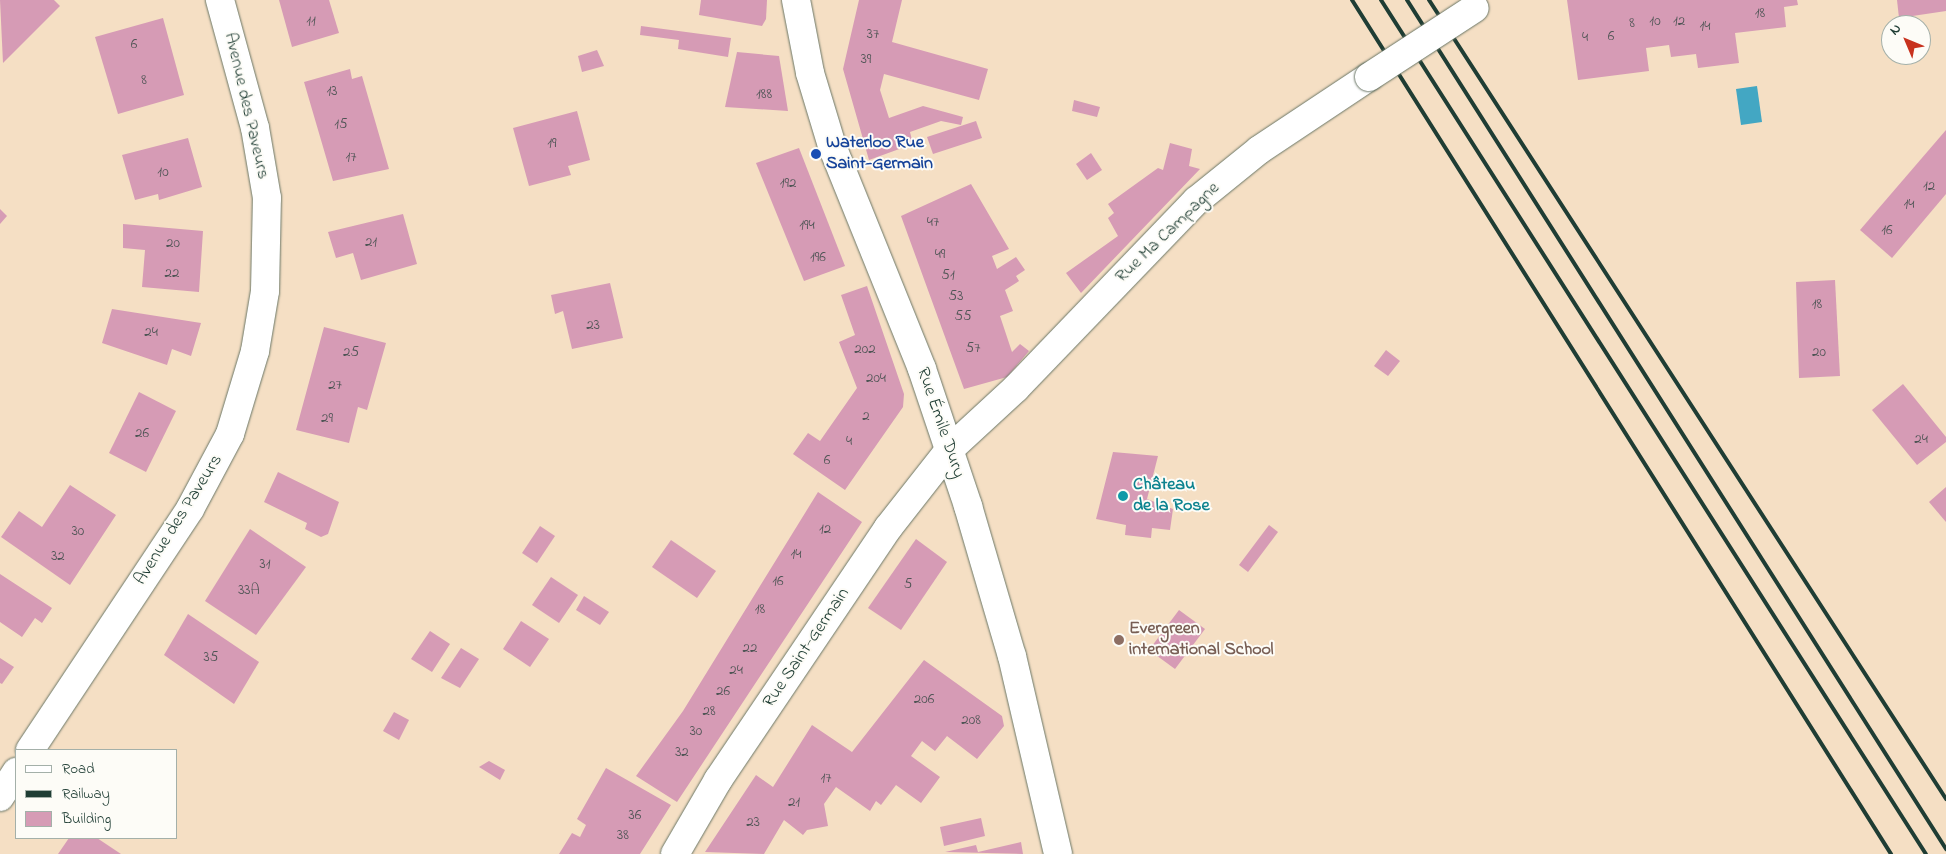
<!DOCTYPE html>
<meta charset="utf-8">
<style>
body{margin:0}
#map{position:relative;width:1946px;height:854px;overflow:hidden;background:#f5dfc4;font-family:"Indie Flower",sans-serif}
div>[style]{position:absolute}
.water>*{inset:0;background:#43a7c3}
.building>*{inset:0;background:#d69bb5}
.roads{filter:drop-shadow(0 0 1px #6a7666) drop-shadow(0 0 1px #6a7666)}
.minor>*{height:28px;margin:-14px;padding:0 14px;transform-origin:14px;border-radius:14px;background:#fff}
.rail>*{height:4px;margin:-2px;padding:0 2px;transform-origin:2px;border-radius:2px;background:#1f3d34}
.bridges{filter:drop-shadow(0 0 1px #6a7666) drop-shadow(0 0 1px #6a7666)}
.minor-bridge>*{height:28px;margin:-14px;padding:0 14px;transform-origin:14px;border-radius:14px;background:#fff}
.dots>*{width:14px;height:14px;translate:-50% -50%;box-sizing:border-box;border:2px solid #fdfcf7;border-radius:50%}
span{translate:-50% -50%;white-space:nowrap;text-align:center;line-height:1.15;-webkit-text-stroke:4px #fdfcf7;paint-order:stroke}
.number-label{font-size:15px;color:#4d5454}
.number-label span{-webkit-text-stroke-width:0}
.street-label{font-size:18px;color:#1f3d34}
.transit-label{font-size:18px;color:#164399;font-weight:700}
.left{translate:0 -50%;text-align:left}
.culture-label{font-size:18px;color:#0d838f;font-weight:700}
.education-label{font-size:18px;color:#785e54;font-weight:700}
.legend{position:absolute;left:15px;top:749px;width:162px;height:90px;box-sizing:border-box;background:#fdfcf7;border:1px solid #a4b0a9;margin:0;padding:6px 9px;list-style:none;font-size:15px;color:#1f3d34}
.legend li{display:flex;align-items:center;gap:10px;height:25px}
.legend b{width:25px;border:1px solid #a4b0a9}
.north{position:absolute;left:1881px;top:15px;width:50px;height:50px;box-sizing:border-box;background:#fdfcf7;border:1px solid #a4b0a9;border-radius:50%;rotate:315deg;font-size:14px;font-weight:700;line-height:20px;text-align:center;color:#1f3d34}
.north::after{content:'';display:block;margin:auto;width:18px;height:22px;background:#c8321e;clip-path:polygon(50% 0,100% 100%,50% 72%,0 100%)}
</style>
<div id="map">
<div class="water">
<i style="clip-path:polygon(1757px 86px,1762px 122px,1741px 125px,1736px 89px)"></i>
</div>
<div class="building">
<i style="clip-path:polygon(0 0,54px 0,60px 6px,3px 63px)"></i>
<i style="clip-path:polygon(279px 0,329px 0,339px 33px,292px 47px)"></i>
<i style="clip-path:polygon(701px 0,767px 0,766px 19px,762px 26px,699px 15px)"></i>
<i style="clip-path:polygon(859px 0,902px 0,892px 42px,988px 69px,979px 100px,884px 74px,880px 90px,889px 118px,923px 106px,963px 117px,961px 125px,941px 121px,910px 132px,913px 144px,869px 160px,843px 69px)"></i>
<i style="clip-path:polygon(1567px 0,1797px 0,1798px 5px,1784px 7px,1786px 27px,1735px 33px,1739px 63px,1698px 68px,1696px 54px,1671px 57px,1669px 45px,1646px 48px,1649px 71px,1578px 80px)"></i>
<i style="clip-path:polygon(1897px 0,1946px 0,1946px 11px,1899px 18px)"></i>
<i style="clip-path:polygon(163px 18px,184px 95px,118px 114px,95px 37px)"></i>
<i style="clip-path:polygon(641px 26px,731px 38px,728px 57px,678px 49px,679px 40px,640px 35px)"></i>
<i style="clip-path:polygon(597px 50px,604px 66px,582px 72px,578px 56px)"></i>
<i style="clip-path:polygon(737px 52px,779px 56px,788px 111px,725px 107px)"></i>
<i style="clip-path:polygon(350px 69px,352px 79px,362px 76px,389px 169px,333px 181px,304px 82px)"></i>
<i style="clip-path:polygon(1074px 100px,1100px 107px,1097px 117px,1072px 111px)"></i>
<i style="clip-path:polygon(577px 111px,590px 160px,568px 166px,571px 175px,529px 186px,513px 128px)"></i>
<i style="clip-path:polygon(976px 121px,982px 138px,933px 154px,927px 137px)"></i>
<i style="clip-path:polygon(1946px 130px,1946px 194px,1892px 258px,1860px 230px)"></i>
<i style="clip-path:polygon(188px 138px,202px 187px,159px 200px,158px 194px,135px 200px,122px 155px)"></i>
<i style="clip-path:polygon(1170px 143px,1192px 149px,1189px 166px,1200px 169px,1081px 293px,1066px 273px,1118px 236px,1108px 218px,1114px 213px,1108px 204px,1158px 168px,1163px 170px)"></i>
<i style="clip-path:polygon(799px 148px,845px 266px,804px 281px,756px 163px)"></i>
<i style="clip-path:polygon(1091px 153px,1102px 170px,1087px 180px,1076px 164px)"></i>
<i style="clip-path:polygon(971px 184px,1009px 249px,992px 256px,997px 269px,1016px 257px,1025px 270px,1016px 276px,1019px 281px,1005px 290px,1013px 311px,1000px 316px,1012px 352px,1020px 344px,1029px 351px,1007px 377px,964px 389px,901px 216px)"></i>
<i style="clip-path:polygon(0 209px,7px 216px,0 224px)"></i>
<i style="clip-path:polygon(403px 214px,417px 264px,361px 280px,353px 253px,336px 258px,328px 232px)"></i>
<i style="clip-path:polygon(123px 224px,203px 231px,199px 292px,142px 287px,145px 250px,123px 248px)"></i>
<i style="clip-path:polygon(1835px 280px,1840px 376px,1799px 378px,1796px 282px)"></i>
<i style="clip-path:polygon(610px 283px,623px 338px,572px 349px,563px 311px,555px 314px,551px 295px)"></i>
<i style="clip-path:polygon(867px 286px,904px 394px,903px 407px,845px 490px,793px 454px,808px 433px,820px 441px,857px 388px,839px 342px,855px 335px,841px 295px)"></i>
<i style="clip-path:polygon(112px 309px,201px 323px,191px 356px,172px 349px,167px 365px,102px 343px)"></i>
<i style="clip-path:polygon(324px 327px,386px 343px,367px 410px,358px 407px,349px 443px,296px 430px)"></i>
<i style="clip-path:polygon(1386px 350px,1400px 361px,1388px 376px,1374px 366px)"></i>
<i style="clip-path:polygon(1903px 384px,1946px 437px,1946px 442px,1917px 465px,1872px 410px)"></i>
<i style="clip-path:polygon(139px 392px,176px 411px,146px 472px,109px 453px)"></i>
<i style="clip-path:polygon(1113px 452px,1158px 456px,1147px 499px,1173px 509px,1170px 530px,1152px 528px,1151px 538px,1125px 535px,1126px 525px,1096px 519px)"></i>
<i style="clip-path:polygon(278px 472px,339px 502px,328px 534px,321px 537px,305px 529px,307px 523px,264px 502px)"></i>
<i style="clip-path:polygon(70px 485px,116px 515px,70px 585px,1px 537px,19px 511px,42px 527px)"></i>
<i style="clip-path:polygon(1946px 487px,1946px 522px,1929px 502px)"></i>
<i style="clip-path:polygon(818px 492px,862px 522px,677px 802px,636px 776px,683px 711px)"></i>
<i style="clip-path:polygon(1269px 525px,1278px 532px,1248px 572px,1239px 565px)"></i>
<i style="clip-path:polygon(540px 526px,555px 536px,537px 563px,522px 553px)"></i>
<i style="clip-path:polygon(250px 529px,306px 567px,256px 635px,205px 601px)"></i>
<i style="clip-path:polygon(916px 539px,947px 562px,901px 630px,868px 608px)"></i>
<i style="clip-path:polygon(671px 540px,716px 571px,697px 598px,652px 567px)"></i>
<i style="clip-path:polygon(0 574px,52px 608px,42px 623px,35px 618px,22px 637px,0 622px)"></i>
<i style="clip-path:polygon(551px 577px,578px 595px,559px 623px,532px 605px)"></i>
<i style="clip-path:polygon(584px 596px,609px 612px,600px 625px,576px 610px)"></i>
<i style="clip-path:polygon(1179px 610px,1205px 629px,1175px 669px,1149px 650px)"></i>
<i style="clip-path:polygon(188px 614px,259px 662px,234px 704px,164px 655px)"></i>
<i style="clip-path:polygon(521px 621px,549px 639px,530px 667px,503px 649px)"></i>
<i style="clip-path:polygon(430px 631px,450px 644px,432px 672px,411px 659px)"></i>
<i style="clip-path:polygon(461px 648px,479px 659px,460px 688px,441px 678px)"></i>
<i style="clip-path:polygon(0 658px,14px 667px,2px 684px,0 683px)"></i>
<i style="clip-path:polygon(924px 660px,1002px 716px,1004px 726px,977px 759px,947px 736px,935px 751px,922px 741px,911px 756px,940px 777px,921px 803px,896px 785px,881px 805px,876px 801px,870px 811px,836px 787px,824px 804px,828px 826px,807px 830px,803px 835px,784px 820px,764px 854px,705px 852px,756px 775px,773px 787px,812px 725px,852px 752px)"></i>
<i style="clip-path:polygon(394px 712px,409px 720px,399px 740px,383px 731px)"></i>
<i style="clip-path:polygon(489px 761px,505px 770px,500px 780px,479px 767px)"></i>
<i style="clip-path:polygon(606px 768px,671px 805px,640px 854px,559px 854px,572px 833px,580px 837px,586px 825px,577px 819px)"></i>
<i style="clip-path:polygon(981px 818px,985px 836px,944px 846px,940px 827px)"></i>
<i style="clip-path:polygon(69px 838px,97px 838px,121px 854px,58px 854px)"></i>
<i style="clip-path:polygon(1021px 842px,1023px 854px,945px 852px,976px 845px,978px 852px)"></i>
</div>
<div class="roads">
<div class="minor">
<i style="left:796px;top:0;width:74px;rotate:79.1deg"></i>
<i style="left:810px;top:73px;width:76px;rotate:73.2deg"></i>
<i style="left:832px;top:146px;width:240px;rotate:68deg"></i>
<i style="left:922px;top:369px;width:145px;rotate:71.4deg"></i>
<i style="left:968px;top:506px;width:156px;rotate:73.7deg"></i>
<i style="left:1012px;top:656px;width:203px;rotate:76.9deg"></i>
<i style="left:30px;top:750px;width:289px;rotate:-56.4deg"></i>
<i style="left:190px;top:509px;width:85px;rotate:-61.9deg"></i>
<i style="left:230px;top:434px;width:87px;rotate:-73.2deg"></i>
<i style="left:255px;top:351px;width:61px;rotate:-80.5deg"></i>
<i style="left:265px;top:291px;width:93px;rotate:-88.8deg"></i>
<i style="left:267px;top:198px;width:71px;rotate:-99.7deg"></i>
<i style="left:255px;top:128px;width:133px;rotate:-105.3deg"></i>
<i style="left:0;top:797px;width:30px;rotate:-57deg"></i>
<i style="left:675px;top:854px;width:86px;rotate:-59.8deg"></i>
<i style="left:718px;top:780px;width:304px;rotate:-56deg"></i>
<i style="left:888px;top:528px;width:100px;rotate:-51.9deg"></i>
<i style="left:950px;top:449px;width:90px;rotate:-42.7deg"></i>
<i style="left:1016px;top:388px;width:260px;rotate:-46.1deg"></i>
<i style="left:1196px;top:201px;width:81px;rotate:-39deg"></i>
<i style="left:1259px;top:150px;width:132px;rotate:-33.6deg"></i>
</div>
</div>
<div class="rail">
<i style="left:1352px;top:0;width:1010px;rotate:57.74deg"></i>
<i style="left:1381px;top:0;width:1013px;rotate:57.46deg"></i>
<i style="left:1407px;top:0;width:1006px;rotate:57.59deg"></i>
<i style="left:1429px;top:0;width:952px;rotate:57.09deg"></i>
</div>
<div class="bridges">
<div class="minor-bridge">
<i style="left:1369px;top:77px;width:126px;rotate:-33.1deg"></i>
</div>
</div>
<div class="dots">
<i style="left:816px;top:154px;background:#1a4fb4"></i>
<i style="left:1123px;top:496px;background:#0f9aa8"></i>
<i style="left:1119px;top:640px;background:#8d6e63"></i>
</div>
<div class="number-label">
<span style="left:1760px;top:14px">18</span>
<span style="left:311px;top:22px">11</span>
<span style="left:1655px;top:22px">10</span>
<span style="left:1679px;top:22px">12</span>
<span style="left:1632px;top:24px">8</span>
<span style="left:1705px;top:27px">14</span>
<span style="left:873px;top:35px">37</span>
<span style="left:1611px;top:37px">6</span>
<span style="left:1585px;top:38px">4</span>
<span style="left:134px;top:45px">6</span>
<span style="left:866px;top:60px">39</span>
<span style="left:144px;top:81px">8</span>
<span style="left:332px;top:92px">13</span>
<span style="left:764px;top:95px">188</span>
<span style="left:341px;top:125px">15</span>
<span style="left:552px;top:144px">19</span>
<span style="left:351px;top:158px">17</span>
<span style="left:163px;top:173px">10</span>
<span style="left:788px;top:184px">192</span>
<span style="left:1929px;top:187px">12</span>
<span style="left:1909px;top:205px">14</span>
<span style="left:933px;top:223px">47</span>
<span style="left:807px;top:226px">194</span>
<span style="left:1887px;top:231px">16</span>
<span style="left:371px;top:243px">21</span>
<span style="left:173px;top:244px">20</span>
<span style="left:940px;top:255px">49</span>
<span style="left:818px;top:258px">196</span>
<span style="left:172px;top:274px">22</span>
<span style="left:948px;top:276px">51</span>
<span style="left:956px;top:297px">53</span>
<span style="left:1817px;top:305px">18</span>
<span style="left:963px;top:317px">55</span>
<span style="left:593px;top:326px">23</span>
<span style="left:151px;top:333px">24</span>
<span style="left:973px;top:349px">57</span>
<span style="left:865px;top:350px">202</span>
<span style="left:351px;top:353px">25</span>
<span style="left:1819px;top:353px">20</span>
<span style="left:876px;top:379px">204</span>
<span style="left:335px;top:386px">27</span>
<span style="left:866px;top:417px">2</span>
<span style="left:327px;top:419px">29</span>
<span style="left:142px;top:434px">26</span>
<span style="left:1921px;top:440px">24</span>
<span style="left:849px;top:442px">4</span>
<span style="left:827px;top:461px">6</span>
<span style="left:825px;top:530px">12</span>
<span style="left:78px;top:532px">30</span>
<span style="left:796px;top:555px">14</span>
<span style="left:58px;top:557px">32</span>
<span style="left:265px;top:565px">31</span>
<span style="left:778px;top:582px">16</span>
<span style="left:908px;top:585px">5</span>
<span style="left:249px;top:591px">33A</span>
<span style="left:760px;top:610px">18</span>
<span style="left:750px;top:649px">22</span>
<span style="left:211px;top:658px">35</span>
<span style="left:736px;top:671px">24</span>
<span style="left:723px;top:692px">26</span>
<span style="left:924px;top:700px">206</span>
<span style="left:709px;top:712px">28</span>
<span style="left:971px;top:721px">208</span>
<span style="left:696px;top:732px">30</span>
<span style="left:682px;top:753px">32</span>
<span style="left:826px;top:779px">17</span>
<span style="left:794px;top:803px">21</span>
<span style="left:635px;top:816px">36</span>
<span style="left:753px;top:823px">23</span>
<span style="left:623px;top:836px">38</span>
</div>
<div class="street-label">
<span style="left:246px;top:106px;rotate:77deg">Avenue des Paveurs</span>
<span style="left:1168px;top:233px;rotate:-44deg">Rue Ma Campagne</span>
<span style="left:940px;top:423px;rotate:71deg">Rue Émile Dury</span>
<span style="left:179px;top:520px;rotate:-58deg">Avenue des Paveurs</span>
<span style="left:807px;top:648px;rotate:-56deg">Rue Saint-Germain</span>
</div>
<div class="transit-label">
<span class="left" style="left:826px;top:154px">Waterloo Rue<br>Saint-Germain</span>
</div>
<div class="culture-label">
<span class="left" style="left:1133px;top:496px">Château<br>de la Rose</span>
</div>
<div class="education-label">
<span class="left" style="left:1129px;top:640px">Evergreen<br>international School</span>
</div>
<ul class="legend">
<li><b style="height:6px;background:#fff"></b>Road</li>
<li><b style="height:6px;background:#1f3d34"></b>Railway</li>
<li><b style="height:14px;background:#d69bb5"></b>Building</li>
</ul>
<div class="north">N</div>
</div>
